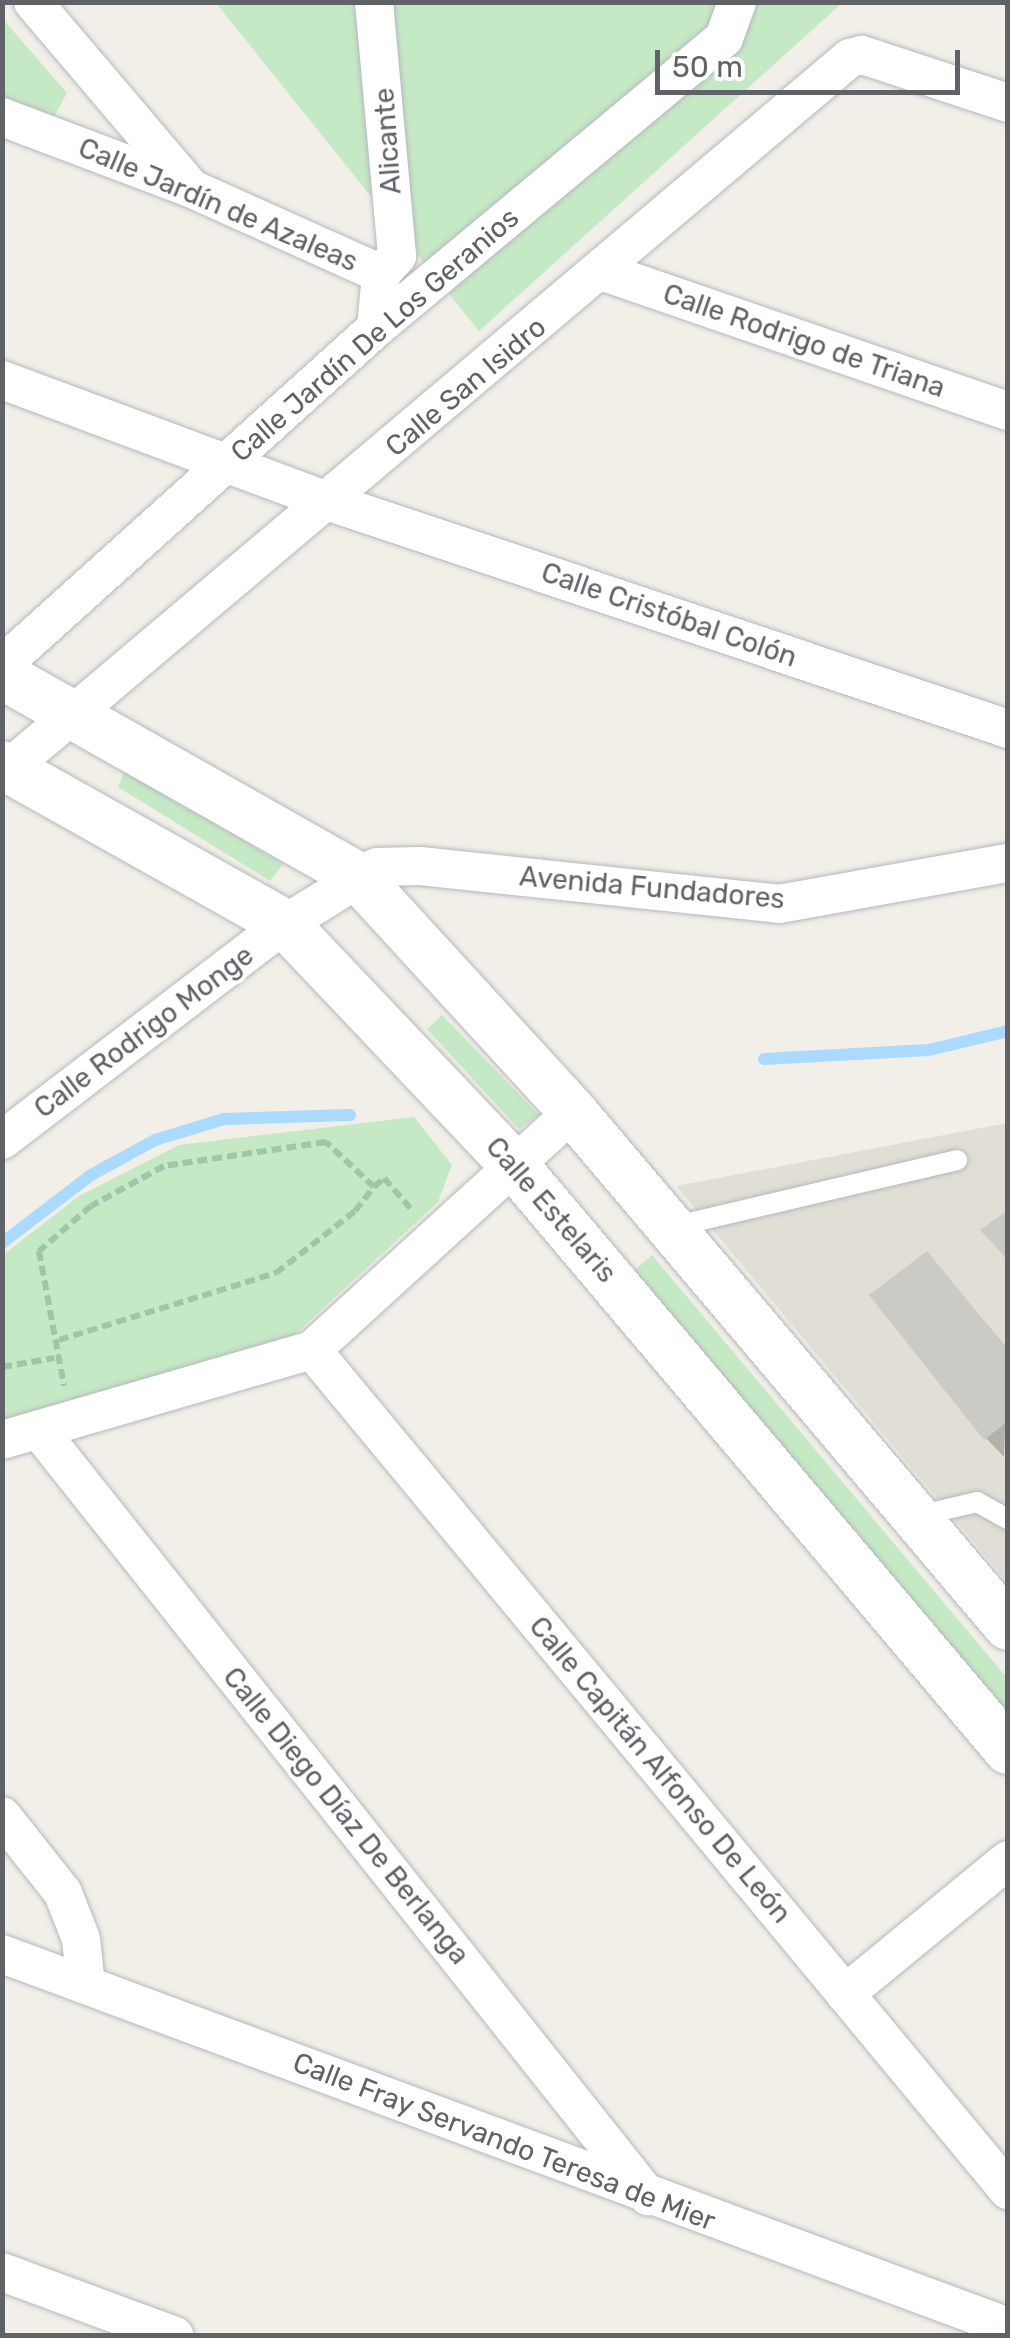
<!DOCTYPE html>
<meta charset="utf-8">
<style>
body{margin:0}
#map{position:relative;width:1010px;height:2338px;overflow:hidden;background:#f1efe8;font-family:Rubik,sans-serif}
div>[style]{position:absolute}
.education>*{inset:0;background:#e1ded6}
.green>*{inset:0;background:#c5e8c5}
.shadow>*{inset:0;background:#0003}
.stream>*{height:12px;margin:-6px;padding:0 6px;transform-origin:6px;border-radius:6px;background:#aadaff}
.building>*{inset:0;background:#cccac5}
.path>*{height:6px;margin-top:-3px;transform-origin:0;background:repeating-linear-gradient(90deg,#9cc7a9 0 10px,transparent 0 15px)}
.roads{filter:drop-shadow(0 0 2px #b5b8bc) drop-shadow(0 0 2px #b5b8bc)}
.service>*{height:20px;margin:-10px;padding:0 10px;transform-origin:10px;border-radius:10px;background:#fff}
.minor>*{height:38px;margin:-19px;padding:0 19px;transform-origin:19px;border-radius:19px;background:#fff}
.tertiary>*{height:48px;margin:-24px;padding:0 24px;transform-origin:24px;border-radius:24px;background:#fff}
span{translate:-50% -50%;white-space:nowrap;text-align:center;line-height:1.15;-webkit-text-stroke:8px #fff;paint-order:stroke}
.street-label{font-size:28px;color:#5f6368}
.frame{position:absolute;inset:0;border:5px solid #5f6368;pointer-events:none}
.scale{position:absolute;left:655px;top:50px;width:305px;height:45px;box-sizing:border-box;border:5px solid #5f6368;border-top:0;padding-left:12px;font-size:30px;line-height:35px;white-space:nowrap;color:#5f6368;-webkit-text-stroke:8px #fff;paint-order:stroke}
</style>
<div id="map">
<div class="education">
<i style="clip-path:polygon(1007px 1123px,1007px 1582px,676px 1186px)"></i>
</div>
<div class="green">
<i style="clip-path:polygon(216px 3px,842px 3px,479px 331px)"></i>
<i style="clip-path:polygon(2px 18px,67px 93px,54px 117px,3px 98px)"></i>
<i style="clip-path:polygon(125px 770px,283px 864px,270px 881px,118px 787px)"></i>
<i style="clip-path:polygon(442px 1015px,539px 1115px,519px 1129px,427px 1029px)"></i>
<i style="clip-path:polygon(414px 1117px,452px 1165px,438px 1202px,293px 1336px,40px 1415px,3px 1421px,3px 1255px,79px 1196px,179px 1145px)"></i>
<i style="clip-path:polygon(652px 1255px,1007px 1678px,1007px 1712px,631px 1273px)"></i>
</div>
<div class="shadow">
<i style="clip-path:polygon(927px 1254px,1008px 1349px,1004px 1457px,986px 1438px)"></i>
</div>
<div class="stream">
<i style="left:764px;top:1059px;width:165px;rotate:-3.1deg"></i>
<i style="left:929px;top:1050px;width:81px;rotate:-13.5deg"></i>
<i style="left:2px;top:1243px;width:112px;rotate:-37.4deg"></i>
<i style="left:91px;top:1175px;width:73px;rotate:-28.7deg"></i>
<i style="left:155px;top:1140px;width:72px;rotate:-16.9deg"></i>
<i style="left:224px;top:1119px;width:126px;rotate:-1.8deg"></i>
</div>
<div class="building">
<i style="clip-path:polygon(1008px 1210px,1008px 1260px,980px 1230px)"></i>
<i style="clip-path:polygon(927px 1251px,1008px 1350px,1008px 1421px,984px 1440px,869px 1295px)"></i>
</div>
<div class="path">
<i style="left:374px;top:1187px;width:13px;rotate:-42deg"></i>
<i style="left:384px;top:1178px;width:41px;rotate:48.9deg"></i>
<i style="left:59px;top:1340px;width:227px;rotate:-17.2deg"></i>
<i style="left:276px;top:1273px;width:100px;rotate:-38.1deg"></i>
<i style="left:355px;top:1211px;width:31px;rotate:-52deg"></i>
<i style="left:374px;top:1187px;width:66px;rotate:-136.8deg"></i>
<i style="left:326px;top:1142px;width:164px;rotate:171.6deg"></i>
<i style="left:164px;top:1166px;width:83px;rotate:151.3deg"></i>
<i style="left:91px;top:1206px;width:69px;rotate:139.1deg"></i>
<i style="left:39px;top:1251px;width:137px;rotate:79.5deg"></i>
<i style="left:2px;top:1367px;width:53px;rotate:-9.8deg"></i>
</div>
<div class="roads">
<div class="service">
<i style="left:672px;top:1227px;width:293px;rotate:-13.2deg"></i>
<i style="left:917px;top:1516px;width:62px;rotate:-13.1deg"></i>
<i style="left:977px;top:1502px;width:35px;rotate:29deg"></i>
</div>
<div class="minor">
<i style="left:33px;top:2px;width:241px;rotate:49.7deg"></i>
<i style="left:374px;top:2px;width:255px;rotate:84.8deg"></i>
<i style="left:397px;top:256px;width:24px;rotate:132deg"></i>
<i style="left:2px;top:117px;width:201px;rotate:20.7deg"></i>
<i style="left:190px;top:188px;width:209px;rotate:24.2deg"></i>
<i style="left:381px;top:274px;width:54px;rotate:95.3deg"></i>
<i style="left:601px;top:271px;width:430px;rotate:19deg"></i>
<i style="left:2px;top:380px;width:350px;rotate:20.4deg"></i>
<i style="left:330px;top:502px;width:715px;rotate:18.51deg"></i>
<i style="left:2px;top:665px;width:503px;rotate:-42.02deg"></i>
<i style="left:376px;top:328px;width:453px;rotate:-39.8deg"></i>
<i style="left:724px;top:38px;width:38px;rotate:-70deg"></i>
<i style="left:2px;top:774px;width:1110px;rotate:-40.18deg"></i>
<i style="left:850px;top:58px;width:12px;rotate:-14deg"></i>
<i style="left:862px;top:55px;width:154px;rotate:18.2deg"></i>
<i style="left:2px;top:1140px;width:356px;rotate:-37.4deg"></i>
<i style="left:285px;top:924px;width:108px;rotate:-31.8deg"></i>
<i style="left:377px;top:867px;width:43px;rotate:-1.3deg"></i>
<i style="left:420px;top:866px;width:361px;rotate:6deg"></i>
<i style="left:779px;top:904px;width:233px;rotate:-10.2deg"></i>
<i style="left:312px;top:1350px;width:1091px;rotate:50.36deg"></i>
<i style="left:42px;top:1434px;width:974px;rotate:51.51deg"></i>
<i style="left:2px;top:1440px;width:323px;rotate:-16.2deg"></i>
<i style="left:312px;top:1350px;width:353px;rotate:-42.4deg"></i>
<i style="left:2px;top:1816px;width:98px;rotate:51.6deg"></i>
<i style="left:63px;top:1893px;width:49px;rotate:68.6deg"></i>
<i style="left:81px;top:1939px;width:46px;rotate:83.8deg"></i>
<i style="left:2px;top:1954px;width:1073px;rotate:20.34deg"></i>
<i style="left:845px;top:1994px;width:211px;rotate:-39.4deg"></i>
<i style="left:2px;top:2272px;width:184px;rotate:20.3deg"></i>
</div>
<div class="tertiary">
<i style="left:2px;top:675px;width:407px;rotate:29.5deg"></i>
<i style="left:356px;top:875px;width:321px;rotate:47.5deg"></i>
<i style="left:573px;top:1112px;width:673px;rotate:49.76deg"></i>
<i style="left:2px;top:765px;width:325px;rotate:29.3deg"></i>
<i style="left:285px;top:924px;width:331px;rotate:46.5deg"></i>
<i style="left:513px;top:1164px;width:767px;rotate:49.81deg"></i>
</div>
</div>
<div class="street-label">
<span style="left:388px;top:141px;rotate:-94deg">Alicante</span>
<span style="left:218px;top:205px;rotate:23deg">Calle Jardín de Azaleas</span>
<span style="left:375px;top:335px;rotate:-41deg">Calle Jardín De Los Geranios</span>
<span style="left:804px;top:341px;rotate:19deg">Calle Rodrigo de Triana</span>
<span style="left:466px;top:387px;rotate:-40deg">Calle San Isidro</span>
<span style="left:669px;top:615px;rotate:19deg">Calle Cristóbal Colón</span>
<span style="left:652px;top:888px;rotate:5deg">Avenida Fundadores</span>
<span style="left:144px;top:1032px;rotate:-37deg">Calle Rodrigo Monge</span>
<span style="left:551px;top:1210px;rotate:49deg">Calle Estelaris</span>
<span style="left:660px;top:1770px;rotate:50deg">Calle Capitán Alfonso De León</span>
<span style="left:346px;top:1816px;rotate:51deg">Calle Diego Díaz De Berlanga</span>
<span style="left:504px;top:2142px;rotate:21deg">Calle Fray Servando Teresa de Mier</span>
</div>
<div class="frame"></div>
<div class="scale">50 m</div>
</div>
